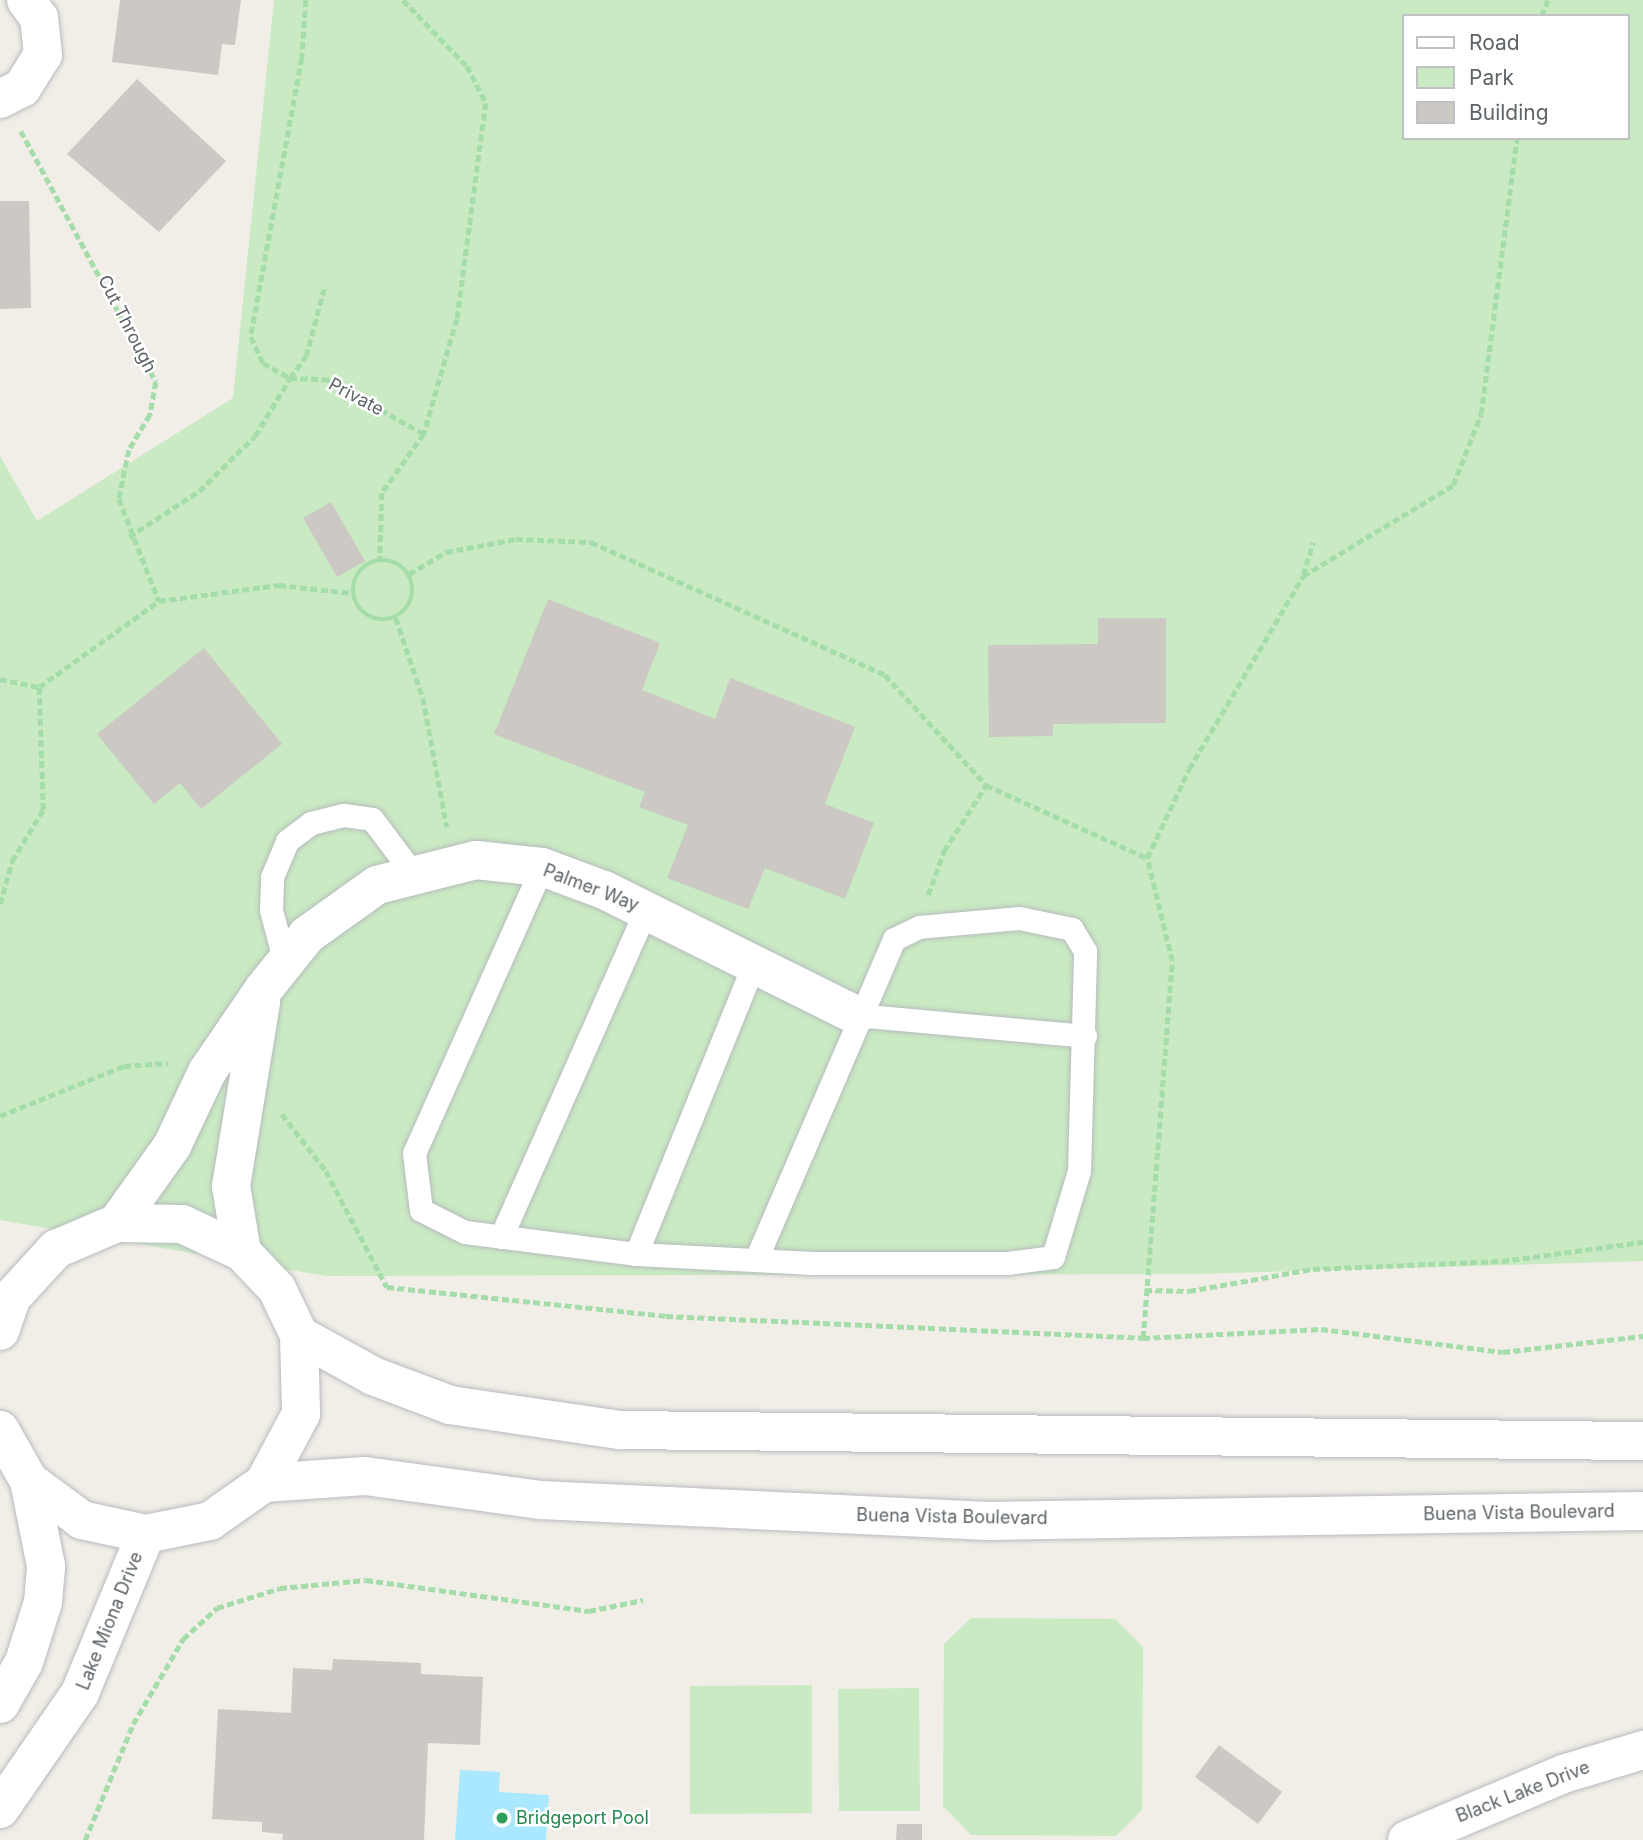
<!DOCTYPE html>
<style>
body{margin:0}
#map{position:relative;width:1643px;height:1840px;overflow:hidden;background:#f1ede7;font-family:Inter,sans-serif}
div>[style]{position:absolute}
.green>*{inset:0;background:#c9eac2}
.water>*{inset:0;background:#a9e8ff}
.building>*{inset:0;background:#ccc8c3}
.path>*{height:4.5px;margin-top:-2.25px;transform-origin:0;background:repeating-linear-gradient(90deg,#a5ddaa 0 7px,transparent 0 10.5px)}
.path>.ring{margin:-2.25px;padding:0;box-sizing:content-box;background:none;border:4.5px solid #a5ddaa;border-radius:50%}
.roads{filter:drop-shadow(0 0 2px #b7bbbe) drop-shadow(0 0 2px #b7bbbe)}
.service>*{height:23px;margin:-11.5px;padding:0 11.5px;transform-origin:11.5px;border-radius:11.5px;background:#fff}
.minor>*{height:38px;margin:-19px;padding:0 19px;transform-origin:19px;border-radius:19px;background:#fff}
.secondary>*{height:38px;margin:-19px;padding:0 19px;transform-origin:19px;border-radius:19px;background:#fff}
.dots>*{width:19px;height:19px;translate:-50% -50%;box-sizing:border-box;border:4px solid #fff;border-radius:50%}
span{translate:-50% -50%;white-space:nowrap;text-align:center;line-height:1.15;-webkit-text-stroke:5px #fff;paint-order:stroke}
.street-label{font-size:18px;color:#5e6468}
.leisure-label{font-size:18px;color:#27864d}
.left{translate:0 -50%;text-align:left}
.legend{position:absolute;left:1402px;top:14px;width:228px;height:126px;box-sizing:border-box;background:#fff;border:2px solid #bfc1c3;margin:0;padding:9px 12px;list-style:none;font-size:21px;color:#5e6468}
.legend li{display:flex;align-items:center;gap:14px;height:35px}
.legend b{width:35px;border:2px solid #bfc1c3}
</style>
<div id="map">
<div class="green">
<i style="clip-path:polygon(evenodd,274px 0,1643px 0,1643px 1261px,1195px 1274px,326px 1276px,0 1220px,0 456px,37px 521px,233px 398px,274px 0,1403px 16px,1627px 16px,1627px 138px,1403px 138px,1403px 16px)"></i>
<i style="clip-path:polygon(971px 1618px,1115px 1619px,1143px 1647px,1142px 1810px,1116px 1836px,971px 1835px,943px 1806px,944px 1644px)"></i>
<i style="clip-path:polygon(812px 1685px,812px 1813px,690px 1814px,690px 1686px)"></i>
<i style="clip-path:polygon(919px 1688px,920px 1811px,839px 1811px,838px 1689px)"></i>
</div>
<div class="water">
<i style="clip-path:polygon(460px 1770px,500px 1772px,499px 1792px,549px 1795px,546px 1840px,455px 1840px)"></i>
</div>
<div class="building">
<i style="clip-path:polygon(120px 0,241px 0,235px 45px,222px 44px,218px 75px,112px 62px)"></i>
<i style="clip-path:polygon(137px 79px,226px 161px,159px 232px,67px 154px)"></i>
<i style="clip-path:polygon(0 201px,29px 201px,31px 308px,0 309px)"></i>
<i style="clip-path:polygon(331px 502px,365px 561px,337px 577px,303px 518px)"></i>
<i style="clip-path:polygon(548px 599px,660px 643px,642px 690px,715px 719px,730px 678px,855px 727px,825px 804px,874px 823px,845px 899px,765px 868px,748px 909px,667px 878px,688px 825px,639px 807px,645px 792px,494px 734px)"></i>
<i style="clip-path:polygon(1098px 618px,1166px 618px,1166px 723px,1053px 724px,1053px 736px,989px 737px,988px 645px,1098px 644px)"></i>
<i style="clip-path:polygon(204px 648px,282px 744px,201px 809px,180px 783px,154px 804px,97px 734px)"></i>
<i style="clip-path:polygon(333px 1659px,421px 1663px,421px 1674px,483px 1677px,480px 1745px,428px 1743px,424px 1840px,282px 1840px,283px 1834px,262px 1832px,262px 1822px,212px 1819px,218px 1709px,291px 1713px,293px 1668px,332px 1670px)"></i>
<i style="clip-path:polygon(1219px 1745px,1282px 1792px,1258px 1824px,1195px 1777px)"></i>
<i style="clip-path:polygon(897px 1824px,922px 1824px,922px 1840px,896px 1840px)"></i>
</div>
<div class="path">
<i style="left:306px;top:0;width:58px;rotate:93.9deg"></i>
<i style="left:302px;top:58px;width:284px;rotate:100.4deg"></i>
<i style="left:251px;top:337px;width:29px;rotate:65deg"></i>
<i style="left:263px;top:363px;width:31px;rotate:29deg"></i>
<i style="left:290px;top:378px;width:27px;rotate:-54deg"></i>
<i style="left:306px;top:356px;width:69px;rotate:-75deg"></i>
<i style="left:403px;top:0;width:92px;rotate:45.9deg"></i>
<i style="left:467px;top:66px;width:42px;rotate:62.8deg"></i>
<i style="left:486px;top:103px;width:218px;rotate:97.6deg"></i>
<i style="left:457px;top:319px;width:120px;rotate:106deg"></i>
<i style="left:1541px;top:16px;width:17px;rotate:-66deg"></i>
<i style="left:21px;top:131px;width:285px;rotate:61.7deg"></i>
<i style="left:156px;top:382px;width:34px;rotate:100deg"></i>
<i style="left:150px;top:415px;width:41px;rotate:121deg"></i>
<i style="left:129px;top:450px;width:50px;rotate:101.5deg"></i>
<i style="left:119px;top:499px;width:110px;rotate:68.6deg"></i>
<i style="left:129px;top:537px;width:84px;rotate:-33.3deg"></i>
<i style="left:199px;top:491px;width:78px;rotate:-44.5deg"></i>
<i style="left:255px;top:436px;width:68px;rotate:-58.9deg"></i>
<i style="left:290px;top:378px;width:36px;rotate:2deg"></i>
<i style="left:326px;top:379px;width:112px;rotate:29.3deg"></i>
<i style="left:424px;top:434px;width:72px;rotate:125.4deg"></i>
<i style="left:382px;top:493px;width:67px;rotate:91.7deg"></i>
<i class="ring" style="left:353px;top:560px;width:55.5px;height:55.5px"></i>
<i style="left:409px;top:574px;width:43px;rotate:-30.7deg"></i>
<i style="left:446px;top:552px;width:71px;rotate:-10.5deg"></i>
<i style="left:516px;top:539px;width:75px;rotate:2.3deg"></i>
<i style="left:591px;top:542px;width:323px;rotate:24.3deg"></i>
<i style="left:885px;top:675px;width:149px;rotate:47.4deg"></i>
<i style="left:986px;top:785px;width:177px;rotate:24.4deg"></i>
<i style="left:1303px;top:575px;width:34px;rotate:-73deg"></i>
<i style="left:396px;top:618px;width:84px;rotate:71.4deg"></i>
<i style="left:423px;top:698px;width:131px;rotate:79.5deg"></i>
<i style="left:0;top:679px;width:40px;rotate:12deg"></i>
<i style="left:928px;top:895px;width:47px;rotate:-70deg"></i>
<i style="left:944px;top:851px;width:78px;rotate:-57.5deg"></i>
<i style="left:0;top:904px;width:45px;rotate:-74.4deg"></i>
<i style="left:12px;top:861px;width:60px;rotate:-58.7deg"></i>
<i style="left:43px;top:810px;width:123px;rotate:-91.9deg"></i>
<i style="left:39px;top:687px;width:148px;rotate:-35.6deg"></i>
<i style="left:159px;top:601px;width:121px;rotate:-7.6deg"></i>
<i style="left:279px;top:585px;width:74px;rotate:6.2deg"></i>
<i style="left:282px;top:1114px;width:72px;rotate:52.3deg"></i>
<i style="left:326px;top:1171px;width:131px;rotate:62.3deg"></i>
<i style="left:387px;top:1287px;width:281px;rotate:5.9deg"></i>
<i style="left:666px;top:1316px;width:478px;rotate:2.6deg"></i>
<i style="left:1143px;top:1338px;width:178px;rotate:-2.9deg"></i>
<i style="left:1321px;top:1329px;width:183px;rotate:7.2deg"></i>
<i style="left:1503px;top:1352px;width:141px;rotate:-6.5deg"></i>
<i style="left:0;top:1116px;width:134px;rotate:-22deg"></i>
<i style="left:124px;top:1066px;width:44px;rotate:-3.9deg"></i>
<i style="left:1145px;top:1290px;width:44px;rotate:1.3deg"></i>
<i style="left:1189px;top:1291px;width:126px;rotate:-10.1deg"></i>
<i style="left:1313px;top:1269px;width:189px;rotate:-2.4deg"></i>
<i style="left:1502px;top:1261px;width:142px;rotate:-7.7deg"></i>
<i style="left:1143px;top:1338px;width:378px;rotate:-85.6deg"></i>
<i style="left:1172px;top:961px;width:106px;rotate:-103.6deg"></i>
<i style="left:1147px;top:858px;width:98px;rotate:-64.7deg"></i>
<i style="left:1189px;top:769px;width:224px;rotate:-59.4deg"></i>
<i style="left:1303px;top:576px;width:175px;rotate:-31.2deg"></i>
<i style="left:1453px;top:485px;width:76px;rotate:-68.5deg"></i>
<i style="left:1481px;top:414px;width:278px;rotate:-82.6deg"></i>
<i style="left:85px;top:1840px;width:126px;rotate:-67.5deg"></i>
<i style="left:133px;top:1724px;width:99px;rotate:-59.5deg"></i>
<i style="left:183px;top:1639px;width:46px;rotate:-42.4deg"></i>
<i style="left:217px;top:1608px;width:66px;rotate:-17.6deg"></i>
<i style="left:280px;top:1588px;width:86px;rotate:-5.3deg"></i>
<i style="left:366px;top:1580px;width:225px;rotate:7.9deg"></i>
<i style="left:589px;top:1611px;width:55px;rotate:-11.5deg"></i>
</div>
<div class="roads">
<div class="service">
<i style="left:542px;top:867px;width:313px;rotate:114.1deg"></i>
<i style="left:414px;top:1153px;width:57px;rotate:83deg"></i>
<i style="left:421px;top:1210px;width:49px;rotate:26.6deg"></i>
<i style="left:465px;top:1232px;width:172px;rotate:7.3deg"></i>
<i style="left:636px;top:1254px;width:177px;rotate:2.9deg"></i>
<i style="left:813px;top:1263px;width:194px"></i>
<i style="left:1007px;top:1263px;width:46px;rotate:-7.4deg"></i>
<i style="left:1053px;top:1257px;width:90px;rotate:-73.2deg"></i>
<i style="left:1079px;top:1171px;width:220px;rotate:-88.4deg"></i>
<i style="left:1085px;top:951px;width:26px;rotate:-121deg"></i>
<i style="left:1072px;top:929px;width:54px;rotate:-168.3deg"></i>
<i style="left:1019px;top:918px;width:100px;rotate:174.9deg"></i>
<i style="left:919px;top:927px;width:28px;rotate:154deg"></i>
<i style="left:894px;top:939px;width:349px;rotate:113.3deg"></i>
<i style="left:285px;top:963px;width:55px;rotate:-104.8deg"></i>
<i style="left:271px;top:910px;width:33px;rotate:-88deg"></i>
<i style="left:272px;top:877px;width:39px;rotate:-67deg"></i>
<i style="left:287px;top:841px;width:30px;rotate:-37deg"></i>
<i style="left:311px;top:823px;width:34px;rotate:-14deg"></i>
<i style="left:344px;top:815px;width:28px;rotate:8deg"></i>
<i style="left:372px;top:819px;width:71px;rotate:53deg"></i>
<i style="left:856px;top:1015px;width:230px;rotate:5.2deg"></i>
<i style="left:501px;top:1237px;width:358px;rotate:-66.1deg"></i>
<i style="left:636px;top:1254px;width:313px;rotate:-67.9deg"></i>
</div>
<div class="minor">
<i style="left:0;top:99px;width:25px;rotate:-27deg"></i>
<i style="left:22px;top:88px;width:39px;rotate:-58deg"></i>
<i style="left:43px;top:55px;width:37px;rotate:-96deg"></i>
<i style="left:39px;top:18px;width:22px;rotate:-126deg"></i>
<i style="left:117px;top:1223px;width:95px;rotate:-54.5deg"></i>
<i style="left:172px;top:1146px;width:82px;rotate:-64.7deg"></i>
<i style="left:207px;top:1072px;width:99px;rotate:-55.7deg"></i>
<i style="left:263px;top:990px;width:70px;rotate:-51.3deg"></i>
<i style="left:307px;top:935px;width:86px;rotate:-35.5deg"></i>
<i style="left:377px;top:885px;width:102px;rotate:-14.2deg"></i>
<i style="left:476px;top:860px;width:66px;rotate:6.1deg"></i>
<i style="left:542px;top:867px;width:66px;rotate:20.4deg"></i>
<i style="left:604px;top:890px;width:281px;rotate:26.4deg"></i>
<i style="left:242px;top:1252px;width:67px;rotate:-99.5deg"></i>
<i style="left:231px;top:1186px;width:186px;rotate:-80.7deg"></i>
<i style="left:0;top:1704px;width:48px;rotate:-60.3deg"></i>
<i style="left:24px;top:1662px;width:63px;rotate:-72.4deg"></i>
<i style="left:43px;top:1602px;width:36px;rotate:-85deg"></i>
<i style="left:46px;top:1566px;width:87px;rotate:-101.3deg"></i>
<i style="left:0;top:1809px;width:141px;rotate:-55.4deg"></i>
<i style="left:80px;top:1693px;width:172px;rotate:-67.5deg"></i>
<i style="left:1407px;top:1840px;width:169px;rotate:-22.9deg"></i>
<i style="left:1563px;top:1774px;width:84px;rotate:-16.7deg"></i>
</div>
<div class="secondary">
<i style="left:0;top:1331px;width:36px;rotate:-71deg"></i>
<i style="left:12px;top:1297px;width:65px;rotate:-47.5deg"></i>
<i style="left:56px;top:1249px;width:66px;rotate:-23.1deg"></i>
<i style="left:117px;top:1223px;width:65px;rotate:0.9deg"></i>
<i style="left:182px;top:1224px;width:66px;rotate:25deg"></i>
<i style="left:242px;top:1252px;width:51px;rotate:46.6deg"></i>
<i style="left:277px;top:1289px;width:51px;rotate:64.4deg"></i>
<i style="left:299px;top:1335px;width:79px;rotate:88.5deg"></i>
<i style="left:301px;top:1414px;width:78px;rotate:118.2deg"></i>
<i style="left:264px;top:1483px;width:66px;rotate:144.9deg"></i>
<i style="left:210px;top:1521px;width:65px;rotate:168.5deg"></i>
<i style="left:146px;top:1534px;width:66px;rotate:-167.7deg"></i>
<i style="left:82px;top:1520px;width:66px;rotate:-143.7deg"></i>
<i style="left:29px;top:1481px;width:59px;rotate:-119.6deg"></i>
<i style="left:299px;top:1335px;width:85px;rotate:29deg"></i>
<i style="left:373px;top:1376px;width:82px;rotate:20.6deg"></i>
<i style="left:450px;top:1405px;width:172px;rotate:8.4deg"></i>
<i style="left:620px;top:1430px;width:1023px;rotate:0.62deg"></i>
<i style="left:264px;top:1483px;width:101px;rotate:-4deg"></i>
<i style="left:365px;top:1476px;width:178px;rotate:7.8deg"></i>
<i style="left:541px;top:1500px;width:448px;rotate:2.7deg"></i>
<i style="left:989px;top:1521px;width:654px;rotate:-0.88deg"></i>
</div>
</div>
<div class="dots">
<i style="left:502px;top:1818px;background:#2e9e5b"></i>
</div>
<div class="street-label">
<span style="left:127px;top:324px;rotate:63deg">Cut Through</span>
<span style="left:356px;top:397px;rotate:28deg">Private</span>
<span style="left:591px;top:888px;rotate:21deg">Palmer Way</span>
<span style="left:1519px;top:1513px;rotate:-1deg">Buena Vista Boulevard</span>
<span style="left:952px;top:1517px;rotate:1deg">Buena Vista Boulevard</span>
<span style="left:110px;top:1621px;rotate:-68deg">Lake Miona Drive</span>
<span style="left:1523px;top:1792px;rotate:-21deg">Black Lake Drive</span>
</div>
<div class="leisure-label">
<span class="left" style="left:516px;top:1818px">Bridgeport Pool</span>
</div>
<ul class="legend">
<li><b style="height:9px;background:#fff"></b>Road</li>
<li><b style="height:19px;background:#c9eac2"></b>Park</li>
<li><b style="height:19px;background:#ccc8c3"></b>Building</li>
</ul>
</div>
